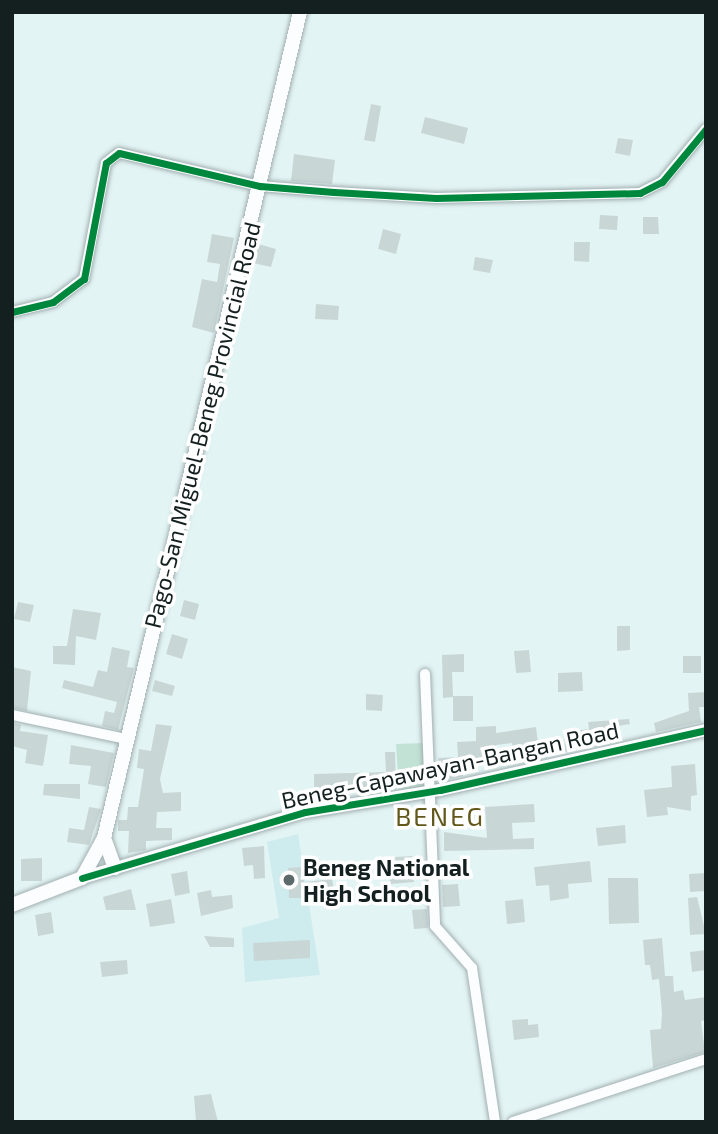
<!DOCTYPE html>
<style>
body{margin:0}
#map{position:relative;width:718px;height:1134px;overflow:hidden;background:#e3f4f5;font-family:"Exo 2",sans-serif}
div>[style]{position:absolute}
.built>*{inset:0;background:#ceebee}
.green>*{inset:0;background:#c1e2d5}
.building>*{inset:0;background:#c9d6d6}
.roads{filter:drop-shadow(0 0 2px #a1aeaf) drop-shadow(0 0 2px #a1aeaf)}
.minor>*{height:10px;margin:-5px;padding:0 5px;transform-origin:5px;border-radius:5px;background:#fbfdfe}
.tertiary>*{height:12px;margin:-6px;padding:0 6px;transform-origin:6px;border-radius:6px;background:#fbfdfe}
.secondary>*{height:14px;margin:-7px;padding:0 7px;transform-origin:7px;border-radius:7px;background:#fbfdfe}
.cycleway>*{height:7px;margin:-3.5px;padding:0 3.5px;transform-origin:3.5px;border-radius:3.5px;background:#00873e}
.dots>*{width:19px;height:19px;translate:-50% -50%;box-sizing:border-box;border:4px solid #fff;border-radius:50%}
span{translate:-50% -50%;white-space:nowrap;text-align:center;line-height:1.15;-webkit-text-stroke:7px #fff;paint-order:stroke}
.street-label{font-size:23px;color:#141f20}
.poi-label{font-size:23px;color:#141f20;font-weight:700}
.left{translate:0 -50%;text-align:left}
.quarter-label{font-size:26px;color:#63581c;letter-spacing:2px}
.frame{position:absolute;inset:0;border:14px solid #141f20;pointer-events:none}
</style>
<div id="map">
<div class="built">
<i style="clip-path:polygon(298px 834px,320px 975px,245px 982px,242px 928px,279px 918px,267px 842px)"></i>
</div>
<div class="green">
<i style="clip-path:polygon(424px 743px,426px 789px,399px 790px,396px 744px)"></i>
</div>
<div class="building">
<i style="clip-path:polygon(371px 104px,381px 106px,375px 142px,364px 140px)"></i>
<i style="clip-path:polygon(425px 117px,468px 128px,464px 144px,421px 133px)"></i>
<i style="clip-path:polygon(618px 138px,633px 140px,630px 156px,615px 153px)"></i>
<i style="clip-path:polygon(294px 154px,335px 160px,332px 184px,291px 181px)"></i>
<i style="clip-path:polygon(600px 215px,618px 216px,617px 230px,599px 229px)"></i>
<i style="clip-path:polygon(643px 217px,658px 217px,659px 234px,643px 234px)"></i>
<i style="clip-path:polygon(383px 229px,401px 234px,396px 254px,378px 249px)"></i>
<i style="clip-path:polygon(212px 234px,234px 238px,214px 333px,192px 327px,202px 279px,217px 282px,220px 264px,207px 262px)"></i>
<i style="clip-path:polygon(574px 242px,590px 242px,589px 262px,574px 261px)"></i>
<i style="clip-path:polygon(258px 244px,276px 249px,271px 267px,253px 263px)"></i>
<i style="clip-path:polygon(475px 257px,493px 260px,490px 273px,473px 270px)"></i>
<i style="clip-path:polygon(316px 304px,339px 306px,338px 320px,315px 319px)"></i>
<i style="clip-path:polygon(184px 600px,199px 604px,195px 620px,180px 616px)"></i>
<i style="clip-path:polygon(18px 602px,34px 605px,30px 622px,14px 619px)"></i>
<i style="clip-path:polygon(73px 609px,101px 613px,96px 640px,76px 636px,75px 665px,53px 664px,53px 646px,67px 646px)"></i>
<i style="clip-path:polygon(617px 626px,630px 626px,630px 650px,617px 651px)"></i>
<i style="clip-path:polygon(172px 634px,188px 639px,182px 659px,166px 654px)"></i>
<i style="clip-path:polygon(112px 647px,130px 651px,127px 667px,134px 668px,118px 730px,102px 726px,105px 711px,114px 713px,117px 702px,62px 688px,64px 680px,93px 687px,98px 670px,107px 672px)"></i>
<i style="clip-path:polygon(529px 650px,531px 672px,516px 673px,514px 651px)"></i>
<i style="clip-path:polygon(464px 654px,464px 672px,452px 672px,453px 696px,473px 696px,473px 721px,453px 721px,453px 697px,443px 698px,442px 655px)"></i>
<i style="clip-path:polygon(683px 656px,701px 656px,701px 673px,683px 673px)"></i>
<i style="clip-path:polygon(12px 667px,31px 671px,27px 711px,13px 708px)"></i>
<i style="clip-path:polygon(582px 672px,583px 691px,558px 692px,558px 673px)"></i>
<i style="clip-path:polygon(155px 680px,175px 686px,172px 696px,152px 691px)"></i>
<i style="clip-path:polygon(706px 692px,706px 707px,699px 707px,701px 722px,656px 732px,654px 723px,689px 711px,688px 693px)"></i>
<i style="clip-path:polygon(366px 694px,383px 695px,382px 711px,366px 710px)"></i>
<i style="clip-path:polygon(629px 719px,630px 724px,613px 727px,614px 742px,565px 752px,564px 732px,589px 729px,588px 722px)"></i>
<i style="clip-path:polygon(14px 723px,21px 725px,20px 731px,48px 735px,43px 766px,25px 763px,27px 750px,12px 746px)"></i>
<i style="clip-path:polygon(156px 724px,172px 726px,160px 779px,163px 793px,181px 792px,181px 811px,157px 812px,156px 828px,172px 828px,172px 840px,146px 841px,146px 850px,128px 853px,129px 831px,118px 831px,118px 820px,127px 820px,128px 807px,138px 807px,144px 769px,137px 768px,139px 749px,151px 751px)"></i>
<i style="clip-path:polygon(496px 726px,496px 733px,536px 727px,538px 743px,526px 744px,529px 761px,515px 763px,512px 743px,496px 745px,493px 761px,462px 762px,463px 776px,440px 781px,438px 758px,458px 757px,457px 742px,476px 741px,476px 727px)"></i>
<i style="clip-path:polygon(71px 745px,114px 753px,106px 787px,88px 784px,91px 766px,69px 764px)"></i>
<i style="clip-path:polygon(385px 752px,395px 752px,396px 787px,314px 798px,314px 774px,386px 772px)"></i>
<i style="clip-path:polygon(695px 764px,697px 795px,691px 796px,691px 811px,667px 807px,668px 815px,647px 817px,644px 790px,672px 787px,671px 766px)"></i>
<i style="clip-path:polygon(44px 784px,80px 784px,80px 799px,43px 795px)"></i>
<i style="clip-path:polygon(534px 804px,535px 822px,512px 823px,513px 839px,534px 838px,534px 849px,444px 851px,444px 832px,487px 838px,485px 807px)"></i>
<i style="clip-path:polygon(89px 807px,101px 809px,89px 845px,67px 842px,69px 828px,84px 830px)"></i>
<i style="clip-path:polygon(625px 825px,626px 843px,598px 846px,596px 828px)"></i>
<i style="clip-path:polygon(264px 846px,265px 878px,254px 879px,253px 865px,244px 866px,242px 848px)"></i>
<i style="clip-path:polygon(412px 856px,414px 882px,390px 884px,389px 876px,397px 875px,395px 857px)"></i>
<i style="clip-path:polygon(42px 858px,42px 881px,21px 881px,21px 859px)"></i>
<i style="clip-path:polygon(590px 861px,592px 882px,568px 884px,569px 898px,550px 901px,549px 885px,536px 886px,534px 867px)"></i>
<i style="clip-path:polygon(303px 867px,304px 882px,332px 879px,337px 908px,325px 909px,323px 898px,289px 898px,288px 868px)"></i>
<i style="clip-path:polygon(187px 871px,190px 893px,175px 896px,171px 874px)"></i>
<i style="clip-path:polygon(705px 873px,706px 891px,690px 892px,689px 874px)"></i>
<i style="clip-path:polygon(608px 878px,638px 878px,639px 923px,609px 924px)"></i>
<i style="clip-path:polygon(458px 884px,460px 906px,443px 907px,442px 885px)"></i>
<i style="clip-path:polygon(131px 889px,136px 910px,106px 910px,103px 897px)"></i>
<i style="clip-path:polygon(211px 890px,212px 897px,232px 895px,233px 908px,201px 916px,197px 893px)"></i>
<i style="clip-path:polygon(697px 897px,706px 934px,690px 935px,688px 898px)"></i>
<i style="clip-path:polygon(171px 899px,175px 923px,150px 927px,146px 904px)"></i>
<i style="clip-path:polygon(523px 899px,525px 922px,507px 924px,505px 901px)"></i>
<i style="clip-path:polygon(427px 909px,428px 928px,414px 929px,412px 910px)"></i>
<i style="clip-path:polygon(51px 912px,54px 933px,38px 936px,35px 915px)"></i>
<i style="clip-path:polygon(204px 936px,234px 938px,234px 947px,210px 947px)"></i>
<i style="clip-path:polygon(662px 938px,665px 976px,673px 976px,674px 992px,683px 990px,685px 1000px,706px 997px,706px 1020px,701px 1021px,705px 1052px,653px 1068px,650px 1030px,661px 1029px,662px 1013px,659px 979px,652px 980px,650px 965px,645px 965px,643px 940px)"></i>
<i style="clip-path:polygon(310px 940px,310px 958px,254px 961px,253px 943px)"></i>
<i style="clip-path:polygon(706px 950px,706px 970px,692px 972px,690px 952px)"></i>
<i style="clip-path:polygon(127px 960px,128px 974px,102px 977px,100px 962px)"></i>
<i style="clip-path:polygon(528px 1019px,528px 1025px,538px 1024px,539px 1037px,514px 1040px,512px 1020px)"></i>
<i style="clip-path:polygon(211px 1094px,218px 1122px,196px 1122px,194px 1096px)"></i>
</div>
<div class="roads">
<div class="minor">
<i style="left:12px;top:312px;width:42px;rotate:-13.7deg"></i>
<i style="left:53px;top:302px;width:39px;rotate:-37deg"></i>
<i style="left:84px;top:279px;width:118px;rotate:-79.3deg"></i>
<i style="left:106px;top:163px;width:16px;rotate:-38deg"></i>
<i style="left:119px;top:153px;width:145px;rotate:13.2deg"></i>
<i style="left:260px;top:186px;width:74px;rotate:4.6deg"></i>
<i style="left:334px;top:192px;width:102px;rotate:3.4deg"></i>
<i style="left:436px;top:198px;width:204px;rotate:-1.4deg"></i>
<i style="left:640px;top:193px;width:25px;rotate:-27deg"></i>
<i style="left:662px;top:182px;width:69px;rotate:-50.3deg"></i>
<i style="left:425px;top:674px;width:252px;rotate:87.7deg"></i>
<i style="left:435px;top:926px;width:56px;rotate:48.6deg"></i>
<i style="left:472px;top:968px;width:156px;rotate:81.5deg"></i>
<i style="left:12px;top:715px;width:116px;rotate:11.9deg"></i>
<i style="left:513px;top:1122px;width:203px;rotate:-18.1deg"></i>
</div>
<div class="tertiary">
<i style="left:82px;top:878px;width:233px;rotate:-16.5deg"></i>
<i style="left:305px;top:812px;width:137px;rotate:-9.3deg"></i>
<i style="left:440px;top:790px;width:273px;rotate:-12.7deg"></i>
</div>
<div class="secondary">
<i style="left:104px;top:838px;width:32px;rotate:70deg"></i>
<i style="left:12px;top:905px;width:75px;rotate:-21.1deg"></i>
<i style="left:82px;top:878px;width:46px;rotate:-61.2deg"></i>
<i style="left:104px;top:838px;width:849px;rotate:-76.65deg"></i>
</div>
</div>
<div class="cycleway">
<i style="left:12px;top:312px;width:42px;rotate:-13.7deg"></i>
<i style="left:53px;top:302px;width:39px;rotate:-37deg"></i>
<i style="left:84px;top:279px;width:118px;rotate:-79.3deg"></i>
<i style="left:106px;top:163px;width:16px;rotate:-38deg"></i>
<i style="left:119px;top:153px;width:145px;rotate:13.2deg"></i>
<i style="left:260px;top:186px;width:74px;rotate:4.6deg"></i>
<i style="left:334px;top:192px;width:102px;rotate:3.4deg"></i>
<i style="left:436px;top:198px;width:204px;rotate:-1.4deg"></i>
<i style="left:640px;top:193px;width:25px;rotate:-27deg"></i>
<i style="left:662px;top:182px;width:69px;rotate:-50.3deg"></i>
<i style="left:82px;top:878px;width:233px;rotate:-16.5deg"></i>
<i style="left:305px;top:812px;width:137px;rotate:-9.3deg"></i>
<i style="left:440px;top:790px;width:273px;rotate:-12.7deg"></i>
</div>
<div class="dots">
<i style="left:289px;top:880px;background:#5c6a6b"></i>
</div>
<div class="street-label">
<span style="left:202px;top:425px;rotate:-76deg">Pago-San Miguel-Beneg Provincial Road</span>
<span style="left:450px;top:765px;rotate:-12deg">Beneg-Capawayan-Bangan Road</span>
</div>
<div class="poi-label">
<span class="left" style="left:303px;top:880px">Beneg National<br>High School</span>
</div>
<div class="quarter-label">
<span style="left:440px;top:816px">BENEG</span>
</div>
<div class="frame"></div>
</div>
